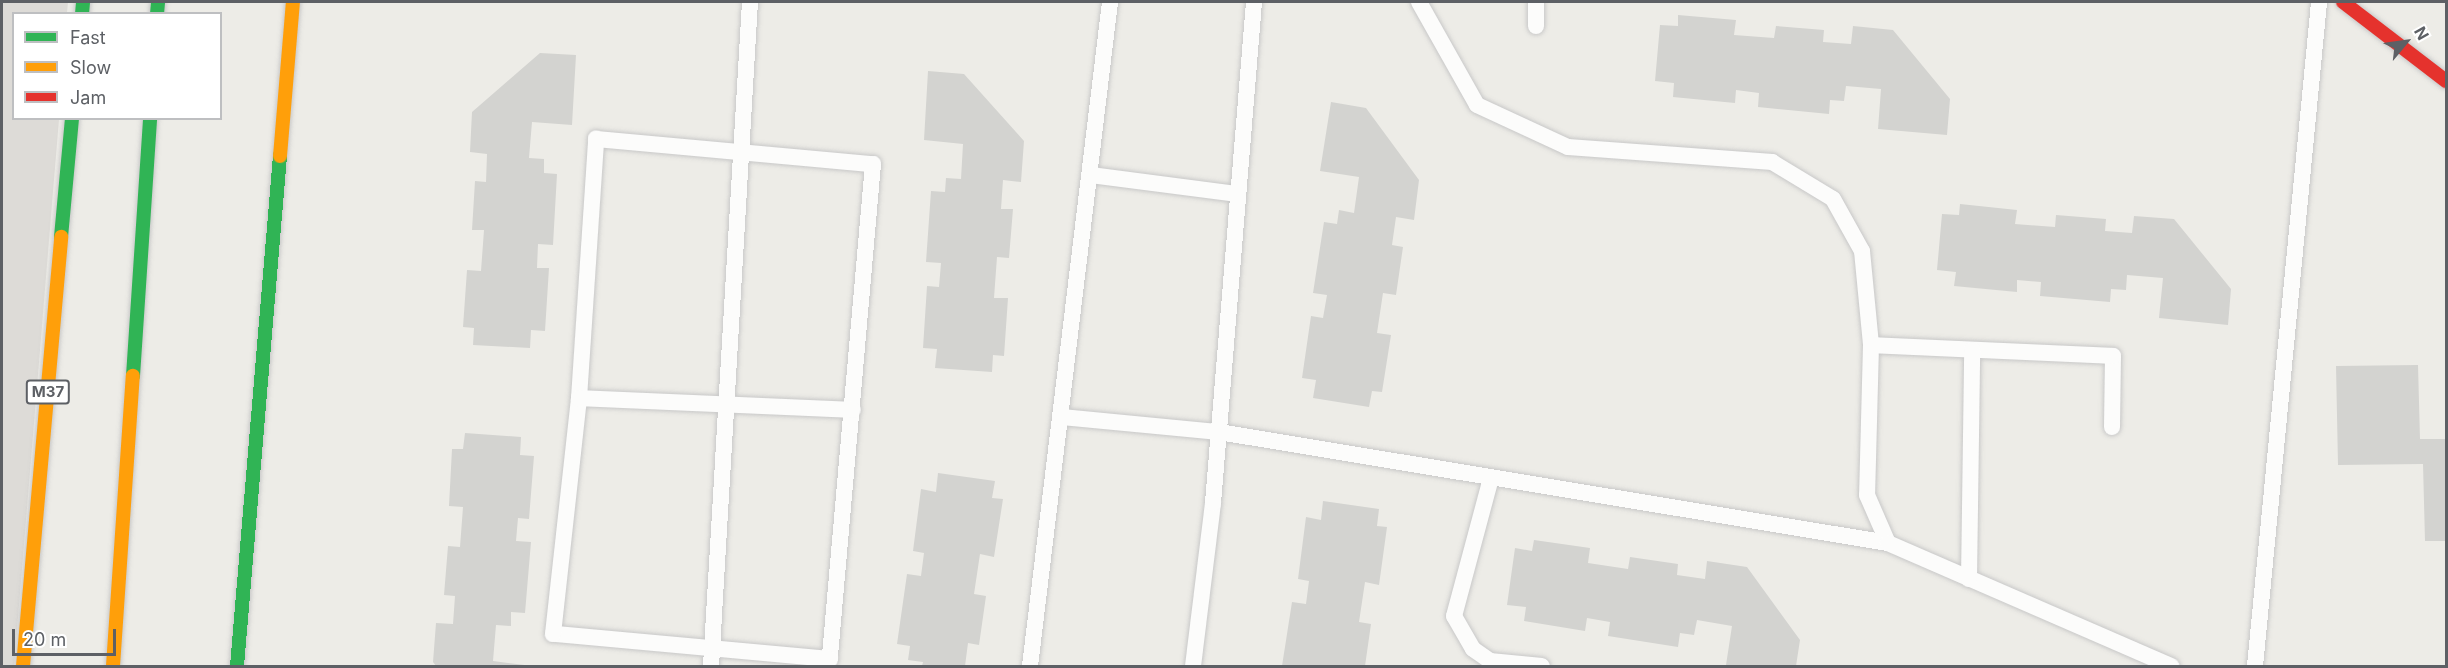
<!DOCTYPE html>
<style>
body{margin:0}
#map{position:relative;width:2448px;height:668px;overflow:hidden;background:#edece7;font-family:Inter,sans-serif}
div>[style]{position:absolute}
.industrial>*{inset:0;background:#dddbd7}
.building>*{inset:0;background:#d3d3d0}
.roads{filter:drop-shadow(0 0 2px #c8c8c8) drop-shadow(0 0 2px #c8c8c8)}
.lane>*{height:16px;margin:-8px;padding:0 8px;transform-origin:8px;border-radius:8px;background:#fcfcfb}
.fast>*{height:14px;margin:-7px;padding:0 7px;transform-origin:7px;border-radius:7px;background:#30b455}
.slow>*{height:14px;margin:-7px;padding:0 7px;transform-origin:7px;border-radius:7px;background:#ff9f0a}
.jam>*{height:14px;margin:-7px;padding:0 7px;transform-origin:7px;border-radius:7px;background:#e5322d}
span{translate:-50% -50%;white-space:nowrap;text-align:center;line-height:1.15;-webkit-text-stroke:5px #fff;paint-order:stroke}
.shield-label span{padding:2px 4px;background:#fff;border:2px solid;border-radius:4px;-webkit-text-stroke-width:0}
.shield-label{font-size:15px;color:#5d6065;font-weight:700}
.frame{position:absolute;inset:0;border:3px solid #5d6065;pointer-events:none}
.legend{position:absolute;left:12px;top:12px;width:210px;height:108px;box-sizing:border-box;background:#fff;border:2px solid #bebfc1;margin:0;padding:8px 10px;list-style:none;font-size:18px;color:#5d6065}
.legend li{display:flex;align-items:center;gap:12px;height:30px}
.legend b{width:30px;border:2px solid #bebfc1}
.north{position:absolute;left:2376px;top:12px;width:60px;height:60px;-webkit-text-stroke:4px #fff;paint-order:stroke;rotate:61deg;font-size:16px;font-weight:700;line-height:24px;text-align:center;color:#5d6065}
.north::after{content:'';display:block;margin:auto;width:21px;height:27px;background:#5d6065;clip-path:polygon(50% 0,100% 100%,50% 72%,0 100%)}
.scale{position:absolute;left:12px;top:629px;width:104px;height:27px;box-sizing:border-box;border:3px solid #5d6065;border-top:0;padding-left:8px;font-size:18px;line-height:21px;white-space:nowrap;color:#5d6065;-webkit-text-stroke:4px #fff;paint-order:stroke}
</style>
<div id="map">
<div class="industrial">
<i style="clip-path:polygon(2px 2px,68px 2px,67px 13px,14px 14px,14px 118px,59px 119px,14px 666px,2px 666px)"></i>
</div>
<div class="building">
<i style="clip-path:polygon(1678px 15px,1736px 20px,1734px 35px,1774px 38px,1776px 26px,1824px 30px,1823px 42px,1851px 44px,1853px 26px,1893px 30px,1950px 99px,1947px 135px,1878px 129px,1881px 89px,1846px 86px,1844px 101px,1830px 100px,1829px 114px,1758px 107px,1759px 93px,1736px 90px,1735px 103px,1673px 97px,1674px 83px,1655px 81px,1660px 25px,1678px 26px)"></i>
<i style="clip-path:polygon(540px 53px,576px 55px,572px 125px,532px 122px,529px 158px,544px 159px,544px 173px,557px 174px,553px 245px,538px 244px,537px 268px,549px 268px,545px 331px,531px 330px,530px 348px,473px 345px,474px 328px,463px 327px,467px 270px,481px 271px,484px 230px,472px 230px,475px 181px,486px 182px,487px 154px,470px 152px,472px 112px)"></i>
<i style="clip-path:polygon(928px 71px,964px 74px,1024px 141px,1021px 182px,1003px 180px,1001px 209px,1013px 209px,1009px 258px,997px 257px,994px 298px,1008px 298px,1004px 356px,993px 355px,992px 372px,935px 368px,937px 349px,923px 348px,927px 286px,939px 287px,941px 263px,926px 262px,931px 191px,945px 192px,946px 178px,961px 179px,963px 144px,924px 140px)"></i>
<i style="clip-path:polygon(1331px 102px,1366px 108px,1419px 180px,1414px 220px,1396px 217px,1392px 245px,1403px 247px,1396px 295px,1383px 293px,1377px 333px,1391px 335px,1382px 392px,1372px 391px,1369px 407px,1313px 398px,1316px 380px,1302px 378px,1311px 316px,1323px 318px,1327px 295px,1313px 293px,1324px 222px,1337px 224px,1339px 210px,1354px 213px,1359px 177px,1320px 171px)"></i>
<i style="clip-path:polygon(1960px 204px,2017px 210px,2015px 224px,2055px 227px,2056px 215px,2106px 219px,2105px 231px,2132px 233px,2134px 216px,2174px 219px,2231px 289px,2228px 325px,2159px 318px,2163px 278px,2127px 275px,2126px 290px,2111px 289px,2110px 302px,2040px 296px,2041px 282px,2017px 280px,2017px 292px,1954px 286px,1956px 272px,1937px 270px,1942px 214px,1959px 215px)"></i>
<i style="clip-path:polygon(2418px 365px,2420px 439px,2446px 439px,2446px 541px,2425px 541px,2423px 464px,2338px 465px,2336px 366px)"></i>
<i style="clip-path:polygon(465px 433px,521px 437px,520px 455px,534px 456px,529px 519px,518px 518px,516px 541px,531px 542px,525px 613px,511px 612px,511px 626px,496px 625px,493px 661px,533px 666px,436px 666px,433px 662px,436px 623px,453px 624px,455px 596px,444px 595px,448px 546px,460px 547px,463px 507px,449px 506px,452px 449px,463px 449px)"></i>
<i style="clip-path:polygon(938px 473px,995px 481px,992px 498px,1003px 499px,994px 557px,980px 554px,974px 594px,986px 596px,979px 645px,968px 643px,965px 666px,922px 666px,923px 662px,908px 660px,910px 646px,897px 644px,907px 574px,921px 576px,924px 553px,913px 551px,921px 489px,936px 492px)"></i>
<i style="clip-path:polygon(1323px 501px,1379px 509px,1377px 526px,1387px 527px,1379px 585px,1365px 582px,1359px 622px,1371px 624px,1365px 666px,1282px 666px,1292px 602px,1306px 604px,1309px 581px,1298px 579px,1306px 517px,1321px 520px)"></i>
<i style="clip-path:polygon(1534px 540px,1590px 548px,1588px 563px,1628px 569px,1630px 557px,1678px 564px,1677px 575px,1705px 579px,1707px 561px,1747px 567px,1800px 640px,1796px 666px,1726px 665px,1732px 626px,1697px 620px,1694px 635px,1680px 633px,1678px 647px,1608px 636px,1610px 622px,1587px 618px,1585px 631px,1524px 621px,1526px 607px,1507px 605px,1515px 548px,1532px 551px)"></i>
</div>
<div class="roads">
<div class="lane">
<i style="left:1419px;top:2px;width:118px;rotate:60.6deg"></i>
<i style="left:1477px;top:105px;width:100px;rotate:24.8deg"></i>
<i style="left:1568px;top:147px;width:205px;rotate:4.2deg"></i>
<i style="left:1772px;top:162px;width:71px;rotate:31.2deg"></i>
<i style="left:1833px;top:199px;width:60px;rotate:60.9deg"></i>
<i style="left:1862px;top:251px;width:94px;rotate:84.5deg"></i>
<i style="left:1536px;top:26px;width:24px;rotate:-90deg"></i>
<i style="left:596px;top:139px;width:278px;rotate:5.2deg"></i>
<i style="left:873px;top:164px;width:497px;rotate:95deg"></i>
<i style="left:830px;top:659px;width:278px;rotate:-174.8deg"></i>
<i style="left:553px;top:634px;width:237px;rotate:-83.7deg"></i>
<i style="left:579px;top:398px;width:260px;rotate:-86.2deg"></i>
<i style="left:1091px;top:175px;width:148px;rotate:7.4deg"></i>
<i style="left:579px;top:398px;width:274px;rotate:2.5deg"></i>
<i style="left:1062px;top:417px;width:158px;rotate:5.5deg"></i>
<i style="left:1219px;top:432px;width:678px;rotate:9.42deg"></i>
<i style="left:2112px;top:427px;width:71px;rotate:-89.2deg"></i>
<i style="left:2113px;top:356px;width:242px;rotate:-177.4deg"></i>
<i style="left:1871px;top:345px;width:150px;rotate:91.5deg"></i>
<i style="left:1867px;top:495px;width:52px;rotate:66.4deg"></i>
<i style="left:1888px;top:543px;width:309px;rotate:23.5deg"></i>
<i style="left:1491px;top:478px;width:143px;rotate:105deg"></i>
<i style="left:1454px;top:616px;width:38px;rotate:60deg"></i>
<i style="left:1473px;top:649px;width:21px;rotate:35deg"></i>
<i style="left:1490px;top:661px;width:52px;rotate:5.5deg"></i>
<i style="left:1969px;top:579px;width:229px;rotate:-89.2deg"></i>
<i style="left:711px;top:666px;width:665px;rotate:-86.64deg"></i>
<i style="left:1030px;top:666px;width:669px;rotate:-83.13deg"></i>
<i style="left:1193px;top:666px;width:164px;rotate:-83deg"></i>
<i style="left:1213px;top:503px;width:503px;rotate:-85.32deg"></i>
<i style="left:2255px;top:666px;width:667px;rotate:-84.49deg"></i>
</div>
<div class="fast">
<i style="left:82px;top:14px;width:12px;rotate:-85deg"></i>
<i style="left:157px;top:14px;width:12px;rotate:-85deg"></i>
<i style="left:61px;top:237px;width:120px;rotate:-84.7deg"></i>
<i style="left:133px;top:376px;width:259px;rotate:-86.2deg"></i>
<i style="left:237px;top:666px;width:512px;rotate:-85.18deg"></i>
</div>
<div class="slow">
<i style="left:280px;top:156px;width:155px;rotate:-85.2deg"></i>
<i style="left:23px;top:666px;width:431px;rotate:-84.9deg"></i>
<i style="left:113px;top:666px;width:291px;rotate:-86.1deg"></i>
</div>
<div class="jam">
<i style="left:2343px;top:2px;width:130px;rotate:37.5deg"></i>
</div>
</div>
<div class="shield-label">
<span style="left:48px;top:392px">M37</span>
</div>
<div class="frame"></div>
<ul class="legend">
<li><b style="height:8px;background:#30b455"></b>Fast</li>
<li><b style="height:8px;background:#ff9f0a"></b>Slow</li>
<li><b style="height:8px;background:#e5322d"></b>Jam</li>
</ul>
<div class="north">N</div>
<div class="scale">20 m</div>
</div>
